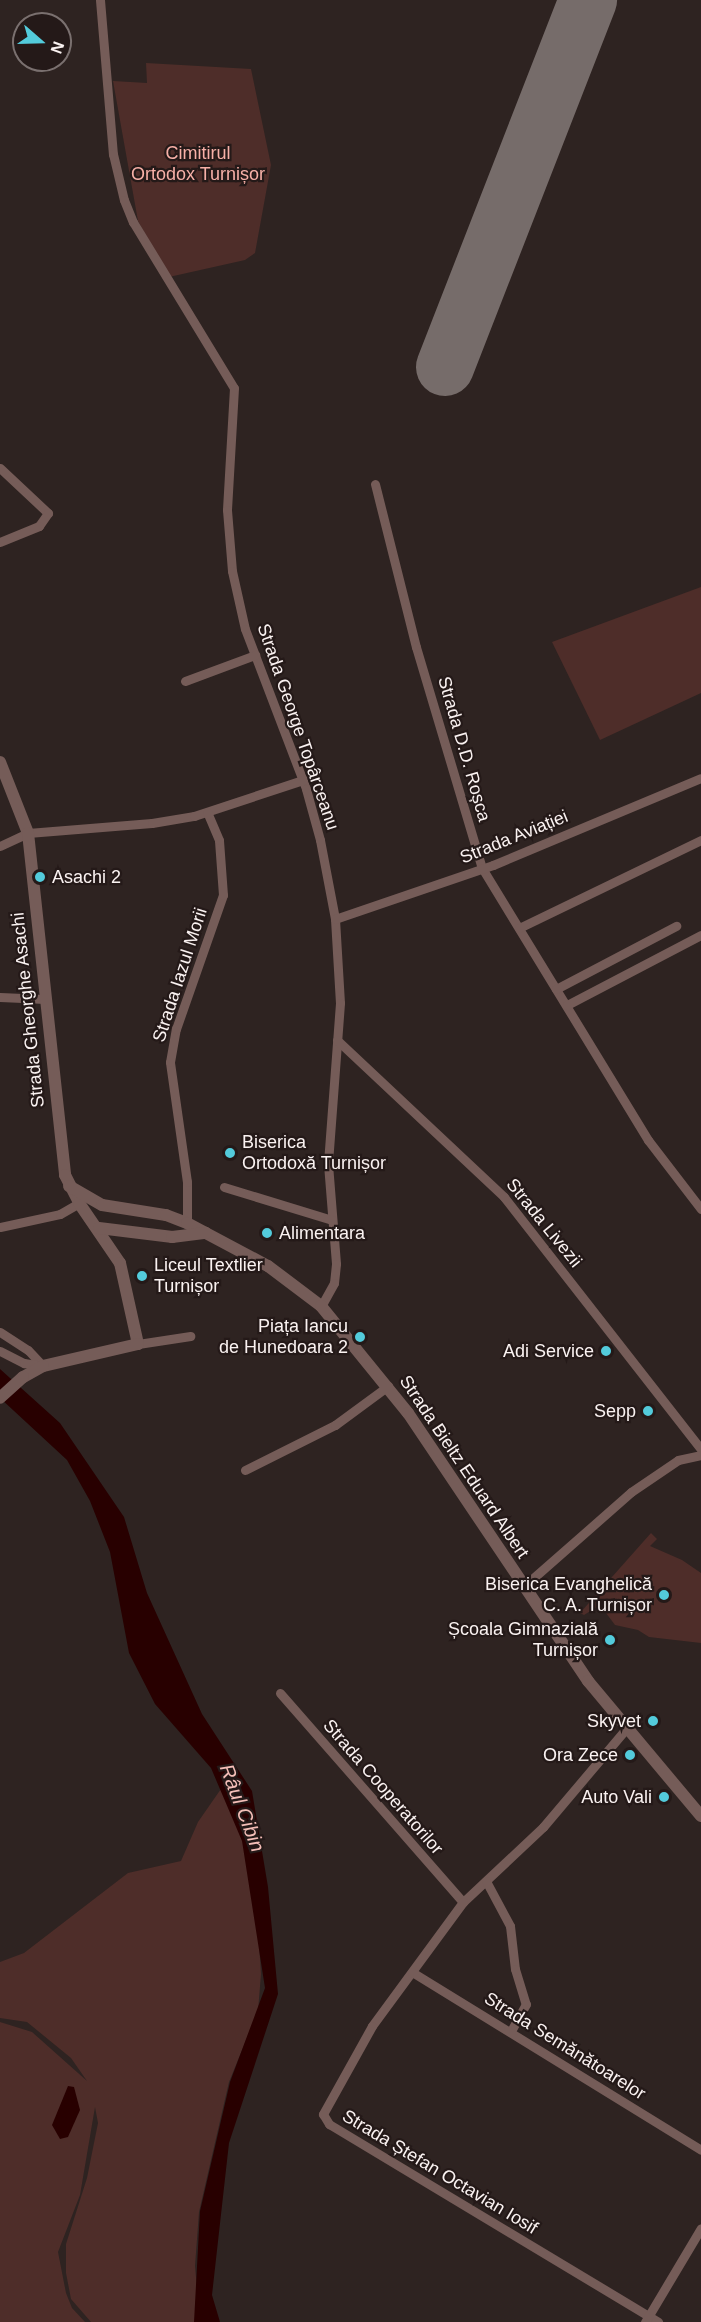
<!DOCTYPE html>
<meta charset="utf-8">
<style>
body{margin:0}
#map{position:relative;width:701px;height:2322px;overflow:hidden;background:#2e2321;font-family:Helvetica,sans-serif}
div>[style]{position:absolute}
.green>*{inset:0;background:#4e2d29}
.water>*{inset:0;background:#280000}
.runway>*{height:58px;margin:-29px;padding:0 29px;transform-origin:29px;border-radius:29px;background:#766c6a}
.minor>*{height:9px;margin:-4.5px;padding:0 4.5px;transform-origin:4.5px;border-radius:4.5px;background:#755c58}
.tertiary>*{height:12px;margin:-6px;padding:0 6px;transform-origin:6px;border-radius:6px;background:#755c58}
.dots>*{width:16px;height:16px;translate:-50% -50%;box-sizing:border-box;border:3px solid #241918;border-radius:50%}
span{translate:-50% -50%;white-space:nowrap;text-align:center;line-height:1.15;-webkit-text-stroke:4.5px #241918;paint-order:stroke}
.park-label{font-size:18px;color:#f7b0a7}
.street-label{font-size:18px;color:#faf2f1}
.poi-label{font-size:18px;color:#faf2f1}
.left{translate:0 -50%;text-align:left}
.right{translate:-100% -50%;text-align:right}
.water-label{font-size:20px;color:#f4beb7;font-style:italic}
.north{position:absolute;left:12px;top:12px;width:60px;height:60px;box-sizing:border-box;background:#241918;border:2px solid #7a706f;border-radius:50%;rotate:110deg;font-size:16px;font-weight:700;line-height:24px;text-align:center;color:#faf2f1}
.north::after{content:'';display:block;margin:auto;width:21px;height:27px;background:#53cbdb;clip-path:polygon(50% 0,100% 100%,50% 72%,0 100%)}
</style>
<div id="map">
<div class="green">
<i style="clip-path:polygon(146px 63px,251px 69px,271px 165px,255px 253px,245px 260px,169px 277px,138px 221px,113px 81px,147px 83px)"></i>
<i style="clip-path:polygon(701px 587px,701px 693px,600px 740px,552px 642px)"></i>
<i style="clip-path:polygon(651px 1533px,657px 1539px,650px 1546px,682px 1560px,701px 1573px,701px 1643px,649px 1637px,638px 1630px,615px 1625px,600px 1605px,584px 1615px,580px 1613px)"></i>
<i style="clip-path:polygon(223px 1786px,253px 1851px,261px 1974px,258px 2011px,229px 2082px,199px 2212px,195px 2266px,200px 2322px,91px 2322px,71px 2299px,66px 2273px,66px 2244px,87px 2178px,98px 2123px,95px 2107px,80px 2195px,58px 2252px,66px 2293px,72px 2308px,85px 2322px,0 2322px,0 2022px,32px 2032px,87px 2081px,71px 2058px,27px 2022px,0 2018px,0 1962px,24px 1953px,128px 1873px,181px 1861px,198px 1822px)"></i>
</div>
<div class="water">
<i style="clip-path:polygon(0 1369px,60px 1423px,124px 1517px,147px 1593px,202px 1714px,252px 1791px,268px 1887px,278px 1994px,229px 2143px,212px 2295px,220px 2322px,194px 2322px,200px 2211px,230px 2082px,265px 1988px,242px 1841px,211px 1768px,155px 1704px,129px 1653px,110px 1552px,90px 1501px,67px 1460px,0 1398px)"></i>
<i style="clip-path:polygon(68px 2086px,74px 2087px,80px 2110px,68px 2137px,60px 2139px,52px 2125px)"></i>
</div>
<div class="runway">
<i style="left:445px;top:367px;width:394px;rotate:-68.7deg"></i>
</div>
<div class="minor">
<i style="left:100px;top:0;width:155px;rotate:85.2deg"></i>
<i style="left:113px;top:154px;width:47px;rotate:76.6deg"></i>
<i style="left:124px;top:200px;width:24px;rotate:68deg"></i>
<i style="left:133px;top:222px;width:194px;rotate:58.7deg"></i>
<i style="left:234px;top:388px;width:122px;rotate:93.3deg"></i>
<i style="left:227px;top:510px;width:61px;rotate:85.3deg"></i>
<i style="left:232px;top:571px;width:59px;rotate:77.4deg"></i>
<i style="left:245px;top:629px;width:171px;rotate:69.1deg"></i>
<i style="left:306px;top:789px;width:53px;rotate:74.6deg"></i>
<i style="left:320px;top:840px;width:80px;rotate:79.2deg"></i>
<i style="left:335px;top:919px;width:84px;rotate:86.6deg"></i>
<i style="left:340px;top:1003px;width:161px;rotate:94.3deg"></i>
<i style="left:328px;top:1164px;width:100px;rotate:85.4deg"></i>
<i style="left:336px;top:1264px;width:19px;rotate:96deg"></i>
<i style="left:334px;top:1283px;width:26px;rotate:119deg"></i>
<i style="left:0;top:468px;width:66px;rotate:43.2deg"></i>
<i style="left:48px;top:513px;width:16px;rotate:125deg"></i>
<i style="left:39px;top:526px;width:42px;rotate:157.7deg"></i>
<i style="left:375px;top:484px;width:168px;rotate:75.9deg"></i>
<i style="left:416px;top:647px;width:231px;rotate:73.4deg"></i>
<i style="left:482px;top:868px;width:319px;rotate:58.6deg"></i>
<i style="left:648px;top:1140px;width:87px;rotate:52.5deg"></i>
<i style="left:185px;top:681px;width:75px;rotate:-20.4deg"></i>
<i style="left:0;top:846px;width:31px;rotate:-25deg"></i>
<i style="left:28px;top:833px;width:124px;rotate:-4.6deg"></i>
<i style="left:152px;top:823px;width:43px;rotate:-9.5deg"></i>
<i style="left:194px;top:816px;width:115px;rotate:-18.3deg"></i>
<i style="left:335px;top:919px;width:167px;rotate:-18.9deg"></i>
<i style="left:493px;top:865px;width:225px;rotate:-22.7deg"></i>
<i style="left:519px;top:928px;width:202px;rotate:-25.8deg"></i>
<i style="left:556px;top:989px;width:136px;rotate:-27.7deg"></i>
<i style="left:0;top:997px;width:45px;rotate:2.5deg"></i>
<i style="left:567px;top:1005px;width:151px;rotate:-27.6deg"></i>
<i style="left:337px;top:1040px;width:229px;rotate:43.2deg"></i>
<i style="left:504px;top:1197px;width:320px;rotate:52deg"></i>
<i style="left:224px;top:1187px;width:113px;rotate:17deg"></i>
<i style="left:187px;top:1223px;width:41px;rotate:-90deg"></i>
<i style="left:187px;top:1182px;width:121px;rotate:-98.1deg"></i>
<i style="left:170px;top:1062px;width:34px;rotate:-80deg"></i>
<i style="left:176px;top:1029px;width:142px;rotate:-70.7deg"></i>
<i style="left:223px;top:895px;width:55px;rotate:-94.2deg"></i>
<i style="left:219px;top:840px;width:30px;rotate:-113deg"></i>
<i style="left:0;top:1227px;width:61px;rotate:-12.2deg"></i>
<i style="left:60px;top:1214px;width:22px;rotate:-30deg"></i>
<i style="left:0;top:1332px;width:33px;rotate:33deg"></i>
<i style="left:28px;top:1350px;width:22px;rotate:47deg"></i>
<i style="left:138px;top:1344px;width:53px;rotate:-8.7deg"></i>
<i style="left:0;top:1351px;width:27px;rotate:27deg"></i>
<i style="left:24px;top:1363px;width:19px;rotate:9deg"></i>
<i style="left:245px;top:1470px;width:101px;rotate:-26.6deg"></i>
<i style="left:335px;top:1425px;width:66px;rotate:-36.3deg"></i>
<i style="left:523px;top:1587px;width:144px;rotate:-41.3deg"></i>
<i style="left:631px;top:1492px;width:57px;rotate:-34.2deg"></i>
<i style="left:678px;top:1460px;width:24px;rotate:-12deg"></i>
<i style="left:280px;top:1693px;width:278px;rotate:48.8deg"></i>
<i style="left:625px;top:1730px;width:127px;rotate:130.2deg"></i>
<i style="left:543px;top:1827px;width:110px;rotate:136.8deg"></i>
<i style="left:463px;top:1902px;width:154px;rotate:126.3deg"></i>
<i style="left:372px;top:2026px;width:101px;rotate:119.1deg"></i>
<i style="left:323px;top:2114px;width:12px;rotate:59deg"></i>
<i style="left:329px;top:2124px;width:384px;rotate:31deg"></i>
<i style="left:486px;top:1881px;width:51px;rotate:61.9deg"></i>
<i style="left:510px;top:1926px;width:43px;rotate:83.4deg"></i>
<i style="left:515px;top:1969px;width:37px;rotate:73deg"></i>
<i style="left:526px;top:2004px;width:31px;rotate:119deg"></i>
<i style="left:412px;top:1972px;width:339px;rotate:31.6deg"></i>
<i style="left:645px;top:2322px;width:109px;rotate:-59.2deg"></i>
</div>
<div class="tertiary">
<i style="left:0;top:762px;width:76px;rotate:68.5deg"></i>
<i style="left:28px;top:833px;width:344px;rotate:83.8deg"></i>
<i style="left:65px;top:1175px;width:31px;rotate:63deg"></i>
<i style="left:79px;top:1203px;width:73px;rotate:55.7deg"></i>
<i style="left:120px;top:1263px;width:83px;rotate:77.5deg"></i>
<i style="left:138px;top:1344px;width:98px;rotate:167deg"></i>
<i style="left:43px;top:1366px;width:23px;rotate:151deg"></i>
<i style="left:23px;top:1377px;width:31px;rotate:138deg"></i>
<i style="left:69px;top:1186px;width:38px;rotate:30deg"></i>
<i style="left:102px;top:1205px;width:65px;rotate:8.9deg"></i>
<i style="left:166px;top:1215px;width:22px;rotate:21deg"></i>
<i style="left:187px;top:1223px;width:92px;rotate:28deg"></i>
<i style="left:268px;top:1266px;width:66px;rotate:37deg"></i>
<i style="left:321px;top:1306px;width:138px;rotate:50.9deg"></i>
<i style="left:408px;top:1413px;width:323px;rotate:56.1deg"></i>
<i style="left:588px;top:1681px;width:176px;rotate:50.1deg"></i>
<i style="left:99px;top:1228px;width:74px;rotate:7deg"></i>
<i style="left:172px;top:1237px;width:34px;rotate:-7deg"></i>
</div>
<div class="dots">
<i style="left:40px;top:877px;background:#53cbdb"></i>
<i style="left:230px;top:1153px;background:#53cbdb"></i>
<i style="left:267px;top:1233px;background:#53cbdb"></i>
<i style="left:142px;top:1276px;background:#53cbdb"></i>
<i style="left:360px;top:1337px;background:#53cbdb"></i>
<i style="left:606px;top:1351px;background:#53cbdb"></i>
<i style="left:648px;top:1411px;background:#53cbdb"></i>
<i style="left:664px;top:1595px;background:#53cbdb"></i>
<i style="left:610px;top:1640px;background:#53cbdb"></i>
<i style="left:653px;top:1721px;background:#53cbdb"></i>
<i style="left:630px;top:1755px;background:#53cbdb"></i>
<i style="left:664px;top:1797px;background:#53cbdb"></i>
</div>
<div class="park-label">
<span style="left:198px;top:164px">Cimitirul<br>Ortodox Turnișor</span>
</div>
<div class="street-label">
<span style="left:298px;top:727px;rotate:71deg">Strada George Topârceanu</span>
<span style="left:464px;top:749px;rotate:74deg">Strada D.D. Roșca</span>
<span style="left:514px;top:837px;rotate:-22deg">Strada Aviației</span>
<span style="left:180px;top:975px;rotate:-72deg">Strada Iazul Morii</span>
<span style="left:28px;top:1010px;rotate:-96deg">Strada Gheorghe Asachi</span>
<span style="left:544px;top:1223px;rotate:51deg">Strada Livezii</span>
<span style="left:464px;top:1467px;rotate:56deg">Strada Bieltz Eduard Albert</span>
<span style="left:383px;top:1787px;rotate:49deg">Strada Cooperatorilor</span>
<span style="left:565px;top:2046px;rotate:32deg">Strada Semănătoarelor</span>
<span style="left:440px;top:2172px;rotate:31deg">Strada Ștefan Octavian Iosif</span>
</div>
<div class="poi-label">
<span class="left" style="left:52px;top:877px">Asachi 2</span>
<span class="left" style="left:242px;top:1153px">Biserica<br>Ortodoxă Turnișor</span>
<span class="left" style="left:279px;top:1233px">Alimentara</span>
<span class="left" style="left:154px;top:1276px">Liceul Textlier<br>Turnișor</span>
<span class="right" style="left:348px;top:1337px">Piața Iancu<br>de Hunedoara 2</span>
<span class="right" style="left:594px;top:1351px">Adi Service</span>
<span class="right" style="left:636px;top:1411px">Sepp</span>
<span class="right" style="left:652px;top:1595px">Biserica Evanghelică<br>C. A. Turnișor</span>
<span class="right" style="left:598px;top:1640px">Școala Gimnazială<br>Turnișor</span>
<span class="right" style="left:641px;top:1721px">Skyvet</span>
<span class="right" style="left:618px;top:1755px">Ora Zece</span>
<span class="right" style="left:652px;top:1797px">Auto Vali</span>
</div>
<div class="water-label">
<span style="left:242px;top:1808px;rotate:69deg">Râul Cibin</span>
</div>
<div class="north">N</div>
</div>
